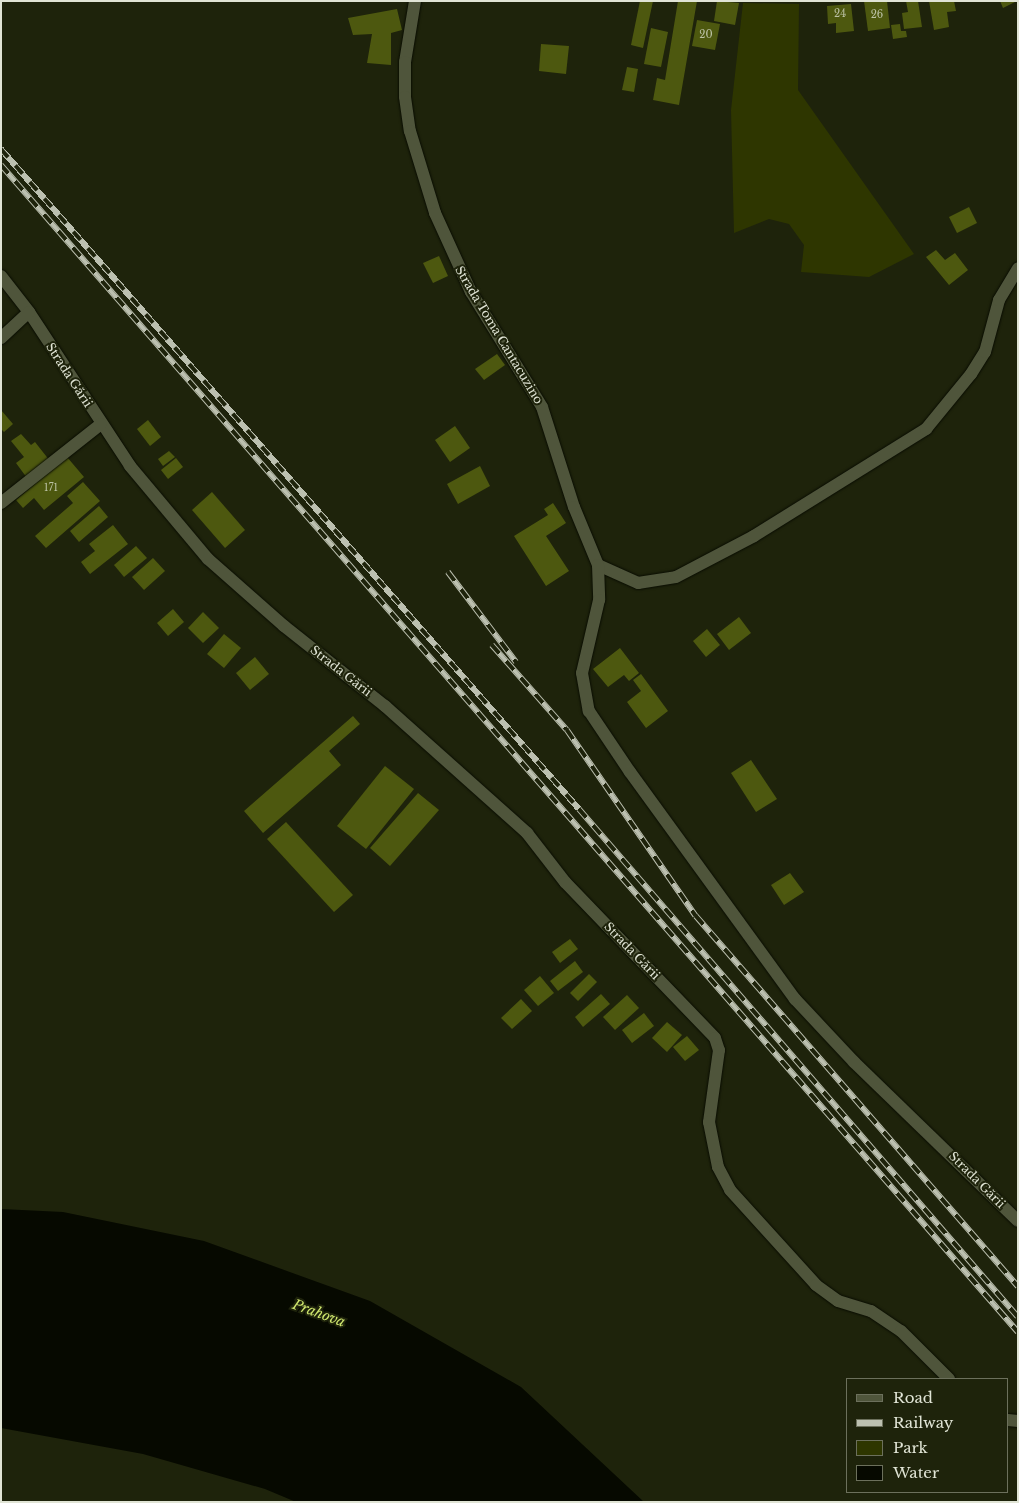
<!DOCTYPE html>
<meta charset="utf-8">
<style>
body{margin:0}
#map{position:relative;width:1019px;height:1503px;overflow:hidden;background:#1e230b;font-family:"Libre Baskerville",serif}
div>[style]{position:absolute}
.green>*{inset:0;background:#2e3600}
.water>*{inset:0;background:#060900}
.building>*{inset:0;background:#4d580f}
.roads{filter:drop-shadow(0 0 1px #090c00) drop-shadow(0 0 1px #090c00)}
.street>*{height:12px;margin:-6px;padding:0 6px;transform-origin:6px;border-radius:6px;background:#4f553b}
.secondary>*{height:12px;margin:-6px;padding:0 6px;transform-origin:6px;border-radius:6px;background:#4f553b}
.rail>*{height:5.5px;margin-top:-2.75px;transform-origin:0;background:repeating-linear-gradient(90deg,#1e230b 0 11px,#bcc0b0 0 22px);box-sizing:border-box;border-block:1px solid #bcc0b0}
span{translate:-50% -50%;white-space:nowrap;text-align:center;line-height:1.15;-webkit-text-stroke:4px #1e230b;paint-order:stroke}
.number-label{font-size:10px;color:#bbc1a4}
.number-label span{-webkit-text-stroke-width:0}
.street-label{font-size:12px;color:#e0e4d5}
.water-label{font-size:14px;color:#cfe66e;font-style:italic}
.frame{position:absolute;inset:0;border:2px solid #e0e4d5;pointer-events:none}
.legend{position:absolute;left:846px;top:1378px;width:162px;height:115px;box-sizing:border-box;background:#1e230b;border:1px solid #6c705c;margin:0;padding:6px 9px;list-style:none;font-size:15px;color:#e0e4d5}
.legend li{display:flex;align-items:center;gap:10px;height:25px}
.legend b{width:25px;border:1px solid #6c705c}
</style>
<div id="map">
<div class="green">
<i style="clip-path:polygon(743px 3px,799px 4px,798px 90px,914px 254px,869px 277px,801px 272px,804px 245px,789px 224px,769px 219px,734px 233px,731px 110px)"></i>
</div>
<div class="water">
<i style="clip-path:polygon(1px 1209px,63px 1212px,204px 1241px,370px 1301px,521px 1387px,644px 1502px,296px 1502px,265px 1489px,143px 1454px,1px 1428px)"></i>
</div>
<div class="building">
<i style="clip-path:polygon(640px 1px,653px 1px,643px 48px,631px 45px)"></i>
<i style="clip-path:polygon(678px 1px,697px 1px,679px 105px,653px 100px,657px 78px,665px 80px)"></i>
<i style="clip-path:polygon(717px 1px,739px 3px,735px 25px,714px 21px)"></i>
<i style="clip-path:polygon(864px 1px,887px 1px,890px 28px,868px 31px)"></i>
<i style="clip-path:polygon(906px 1px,918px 1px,922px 27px,904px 29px,902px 13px,908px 12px)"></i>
<i style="clip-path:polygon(929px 1px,954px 1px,956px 11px,947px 12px,949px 27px,934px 30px)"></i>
<i style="clip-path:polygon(1000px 1px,1017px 1px,1003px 8px)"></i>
<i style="clip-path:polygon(851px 4px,854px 31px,836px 33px,836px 23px,828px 24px,827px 6px)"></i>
<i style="clip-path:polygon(397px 9px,402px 30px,391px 33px,391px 65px,367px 63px,372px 34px,353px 35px,348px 18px)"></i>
<i style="clip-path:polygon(697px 20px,720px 24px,715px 50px,692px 46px)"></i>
<i style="clip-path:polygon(900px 24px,901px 31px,906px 31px,907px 37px,893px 39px,891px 25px)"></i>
<i style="clip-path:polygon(651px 28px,668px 32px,661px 67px,644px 64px)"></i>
<i style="clip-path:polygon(541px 44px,569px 46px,566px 74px,539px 71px)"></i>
<i style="clip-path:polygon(627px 67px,638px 69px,634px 92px,622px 90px)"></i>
<i style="clip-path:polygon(969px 207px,977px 223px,957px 233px,949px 217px)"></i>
<i style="clip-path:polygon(936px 250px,945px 260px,955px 253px,968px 270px,949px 285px,926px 257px)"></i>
<i style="clip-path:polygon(439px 256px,448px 276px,433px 283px,423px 263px)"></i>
<i style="clip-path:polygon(497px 354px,505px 365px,484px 380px,475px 369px)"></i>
<i style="clip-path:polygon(1px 410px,13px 424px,4px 432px,1px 429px)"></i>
<i style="clip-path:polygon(148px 420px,161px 437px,150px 446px,137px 429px)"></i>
<i style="clip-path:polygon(455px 426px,470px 448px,450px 462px,435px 440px)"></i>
<i style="clip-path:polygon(21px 434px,31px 445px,35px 442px,50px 461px,27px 478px,16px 463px,24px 457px,11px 441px)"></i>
<i style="clip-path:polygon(169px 451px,175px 457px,163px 466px,158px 459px)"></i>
<i style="clip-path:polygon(67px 457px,84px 477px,44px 510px,34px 498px,23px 508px,16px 500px)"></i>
<i style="clip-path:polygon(176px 458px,183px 467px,168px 479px,161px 470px)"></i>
<i style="clip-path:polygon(480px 466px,490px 486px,458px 504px,447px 484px)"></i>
<i style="clip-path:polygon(83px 482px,100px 501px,46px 548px,35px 536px,73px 503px,67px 496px)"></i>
<i style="clip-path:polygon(212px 492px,245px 530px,225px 548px,192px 510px)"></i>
<i style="clip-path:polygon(553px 503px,566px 523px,546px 536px,569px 571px,546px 586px,514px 536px,548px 515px,544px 509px)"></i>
<i style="clip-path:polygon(99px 506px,108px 517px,79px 542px,70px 531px)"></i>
<i style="clip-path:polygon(113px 525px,128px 544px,90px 574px,81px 562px,95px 551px,89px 544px)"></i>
<i style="clip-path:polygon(136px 546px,147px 558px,124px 577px,114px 565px)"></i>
<i style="clip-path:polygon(153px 558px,165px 571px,144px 590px,132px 577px)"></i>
<i style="clip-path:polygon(173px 609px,184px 622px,168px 636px,157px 623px)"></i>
<i style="clip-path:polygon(203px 612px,219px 628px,203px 643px,188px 628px)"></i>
<i style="clip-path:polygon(739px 617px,751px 633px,729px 650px,717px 634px)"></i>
<i style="clip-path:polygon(707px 629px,720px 645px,706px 657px,693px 641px)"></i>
<i style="clip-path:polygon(224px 634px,241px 648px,224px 668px,207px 654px)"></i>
<i style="clip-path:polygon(620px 648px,639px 673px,629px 681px,624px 675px,608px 687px,593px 669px)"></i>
<i style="clip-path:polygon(255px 657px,269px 674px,250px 690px,236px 673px)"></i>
<i style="clip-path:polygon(641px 674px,668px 711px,646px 728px,627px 702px,641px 691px,633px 680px)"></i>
<i style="clip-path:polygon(353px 716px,360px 724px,329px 751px,341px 765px,263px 833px,244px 811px)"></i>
<i style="clip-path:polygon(751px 760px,777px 799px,756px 812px,731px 773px)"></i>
<i style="clip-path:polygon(385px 766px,414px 789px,366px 849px,337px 826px)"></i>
<i style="clip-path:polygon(418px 793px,439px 810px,390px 866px,370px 848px)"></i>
<i style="clip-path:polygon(286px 822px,353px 895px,334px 912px,267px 839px)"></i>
<i style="clip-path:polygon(790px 873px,804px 892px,784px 905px,771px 885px)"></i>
<i style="clip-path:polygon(570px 939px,578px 949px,560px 963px,552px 952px)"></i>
<i style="clip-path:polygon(575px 961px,583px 972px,558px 991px,550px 981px)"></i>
<i style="clip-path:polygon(589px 974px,597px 982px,578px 1001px,570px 993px)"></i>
<i style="clip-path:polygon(540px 976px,554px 993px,538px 1006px,524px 990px)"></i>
<i style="clip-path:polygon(601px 994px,610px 1004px,583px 1027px,575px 1017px)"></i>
<i style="clip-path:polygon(627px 995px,639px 1008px,615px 1030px,603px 1017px)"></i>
<i style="clip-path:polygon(521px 999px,532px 1011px,512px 1029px,501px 1018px)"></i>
<i style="clip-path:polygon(644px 1013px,654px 1026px,632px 1043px,622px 1030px)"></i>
<i style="clip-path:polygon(667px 1022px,682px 1035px,667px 1052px,652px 1038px)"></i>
<i style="clip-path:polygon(687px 1036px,699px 1050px,685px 1061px,673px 1047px)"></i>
</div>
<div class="roads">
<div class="street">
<i style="left:1px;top:276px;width:46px;rotate:52.1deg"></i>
<i style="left:29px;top:312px;width:184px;rotate:56.7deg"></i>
<i style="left:130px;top:466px;width:121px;rotate:50deg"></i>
<i style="left:208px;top:559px;width:101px;rotate:41.4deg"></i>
<i style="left:284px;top:626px;width:129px;rotate:38.4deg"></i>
<i style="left:385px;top:706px;width:191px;rotate:41.8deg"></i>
<i style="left:527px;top:833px;width:62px;rotate:52.2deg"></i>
<i style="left:565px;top:882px;width:216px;rotate:46.1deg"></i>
<i style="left:715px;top:1038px;width:13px;rotate:72deg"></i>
<i style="left:719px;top:1050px;width:73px;rotate:97.9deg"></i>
<i style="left:709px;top:1122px;width:46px;rotate:78.7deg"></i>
<i style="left:718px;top:1167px;width:26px;rotate:62deg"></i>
<i style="left:730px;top:1190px;width:128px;rotate:47.8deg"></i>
<i style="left:816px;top:1285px;width:27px;rotate:36deg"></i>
<i style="left:838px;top:1301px;width:34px;rotate:17deg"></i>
<i style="left:871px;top:1311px;width:36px;rotate:34deg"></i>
<i style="left:901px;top:1331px;width:68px;rotate:45deg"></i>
<i style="left:1px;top:338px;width:38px;rotate:-43deg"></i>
<i style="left:1px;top:503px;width:127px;rotate:-38.3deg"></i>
<i style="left:598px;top:565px;width:44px;rotate:24.2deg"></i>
<i style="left:638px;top:583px;width:38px;rotate:-9deg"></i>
<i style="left:676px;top:577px;width:88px;rotate:-27.7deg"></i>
<i style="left:754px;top:536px;width:203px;rotate:-31.9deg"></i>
<i style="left:926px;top:429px;width:71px;rotate:-50.7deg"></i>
<i style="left:971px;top:374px;width:26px;rotate:-58deg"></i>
<i style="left:985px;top:352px;width:54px;rotate:-74.9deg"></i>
<i style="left:999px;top:300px;width:37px;rotate:-59deg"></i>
<i style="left:1008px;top:1420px;width:10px;rotate:6deg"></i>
</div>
<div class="secondary">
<i style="left:415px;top:1px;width:62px;rotate:99.3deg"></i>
<i style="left:405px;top:62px;width:35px;rotate:90deg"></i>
<i style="left:405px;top:97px;width:34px;rotate:82deg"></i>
<i style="left:410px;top:131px;width:86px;rotate:73deg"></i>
<i style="left:435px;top:213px;width:87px;rotate:65.5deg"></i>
<i style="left:471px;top:292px;width:135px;rotate:58.3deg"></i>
<i style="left:542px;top:407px;width:105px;rotate:72.3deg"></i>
<i style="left:574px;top:507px;width:63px;rotate:67.5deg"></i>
<i style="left:598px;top:565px;width:35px;rotate:88deg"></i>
<i style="left:599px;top:600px;width:75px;rotate:103.1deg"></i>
<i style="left:582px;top:673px;width:39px;rotate:80deg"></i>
<i style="left:589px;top:711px;width:73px;rotate:56.1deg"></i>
<i style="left:630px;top:772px;width:281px;rotate:54deg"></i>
<i style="left:795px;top:999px;width:86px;rotate:46.9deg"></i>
<i style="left:854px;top:1062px;width:228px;rotate:44.1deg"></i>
</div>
</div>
<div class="rail">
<i style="left:1px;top:149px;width:877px;rotate:48.79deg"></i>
<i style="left:579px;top:809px;width:671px;rotate:49.17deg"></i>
<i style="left:1px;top:165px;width:1548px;rotate:48.93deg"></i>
<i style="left:448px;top:572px;width:113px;rotate:52.9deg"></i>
<i style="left:492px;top:645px;width:113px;rotate:48.6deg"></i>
<i style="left:567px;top:730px;width:226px;rotate:55.3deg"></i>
<i style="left:696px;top:916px;width:491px;rotate:49deg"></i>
</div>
<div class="number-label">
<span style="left:840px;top:14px">24</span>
<span style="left:877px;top:15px">26</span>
<span style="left:706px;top:35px">20</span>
<span style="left:51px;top:488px">171</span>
</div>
<div class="street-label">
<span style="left:499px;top:335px;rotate:59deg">Strada Toma Cantacuzino</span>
<span style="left:69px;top:375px;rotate:57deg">Strada Gării</span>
<span style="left:341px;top:671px;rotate:38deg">Strada Gării</span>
<span style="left:632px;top:951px;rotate:46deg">Strada Gării</span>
<span style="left:977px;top:1180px;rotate:45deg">Strada Gării</span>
</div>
<div class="water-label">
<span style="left:319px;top:1313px;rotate:20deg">Prahova</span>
</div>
<div class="frame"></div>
<ul class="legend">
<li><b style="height:6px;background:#4f553b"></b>Road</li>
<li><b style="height:6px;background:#bcc0b0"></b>Railway</li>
<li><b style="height:14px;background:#2e3600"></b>Park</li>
<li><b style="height:14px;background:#060900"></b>Water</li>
</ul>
</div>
